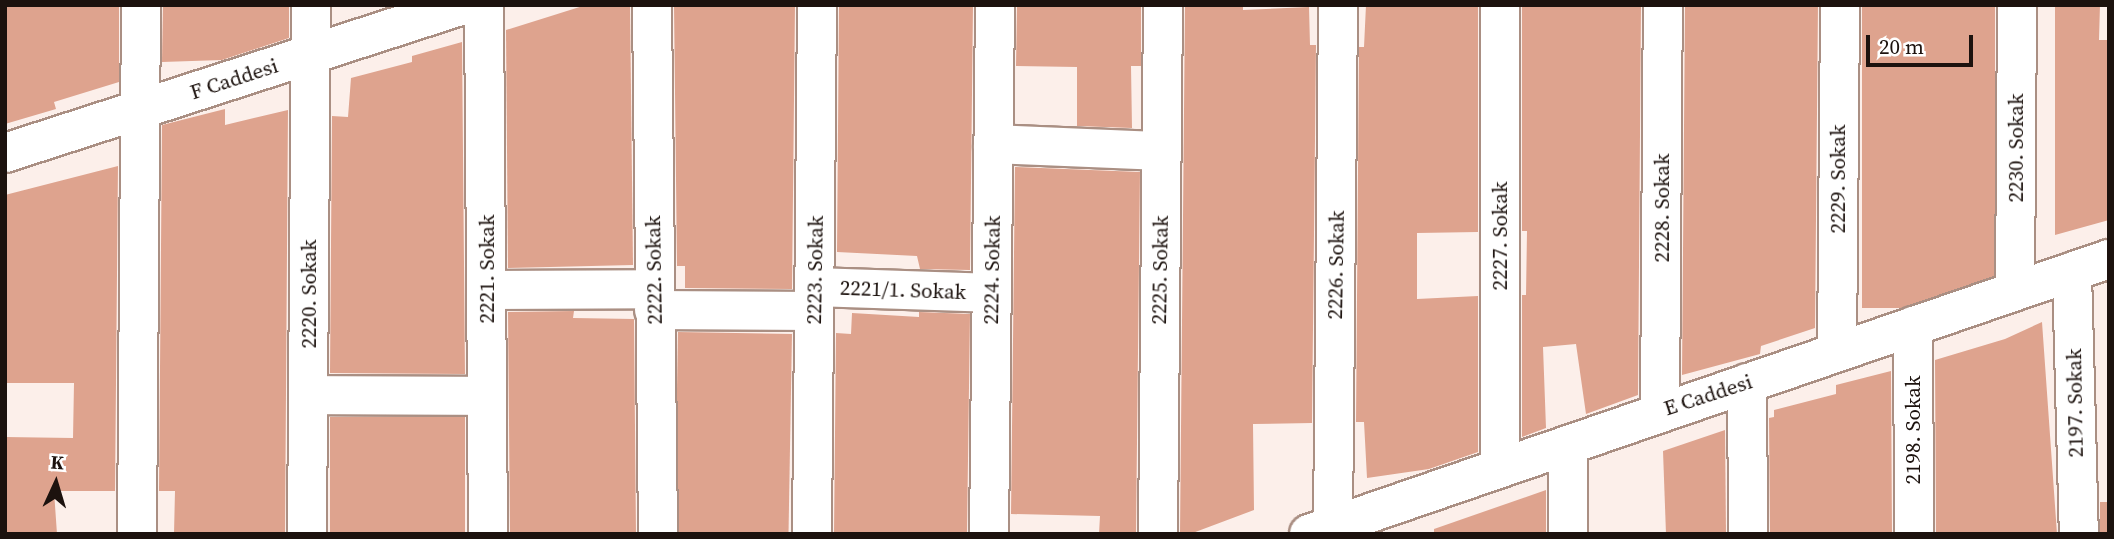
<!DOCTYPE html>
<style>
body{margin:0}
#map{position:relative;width:2114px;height:539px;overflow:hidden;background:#fcefea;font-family:"Source Serif 4",serif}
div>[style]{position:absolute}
.building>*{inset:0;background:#dea38e;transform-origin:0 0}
.roads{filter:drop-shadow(2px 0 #aa8f83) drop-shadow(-2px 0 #aa8f83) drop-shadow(0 2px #aa8f83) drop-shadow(0 -2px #aa8f83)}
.minor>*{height:38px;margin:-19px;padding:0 19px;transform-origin:19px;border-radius:19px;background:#fff}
span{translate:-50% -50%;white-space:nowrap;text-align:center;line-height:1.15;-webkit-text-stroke:5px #fff;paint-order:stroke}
.street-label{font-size:21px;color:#1c120e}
.frame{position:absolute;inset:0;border:7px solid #1c120e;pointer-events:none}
.north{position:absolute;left:21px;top:448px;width:70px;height:70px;-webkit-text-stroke:5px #fff;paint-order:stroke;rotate:4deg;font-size:19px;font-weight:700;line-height:28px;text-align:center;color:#1c120e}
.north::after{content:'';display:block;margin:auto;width:24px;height:32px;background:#1c120e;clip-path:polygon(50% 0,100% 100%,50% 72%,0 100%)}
.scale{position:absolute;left:1866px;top:35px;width:107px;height:32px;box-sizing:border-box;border:4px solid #1c120e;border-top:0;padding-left:9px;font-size:21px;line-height:24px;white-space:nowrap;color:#1c120e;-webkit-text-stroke:5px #fff;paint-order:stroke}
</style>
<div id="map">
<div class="building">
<div style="clip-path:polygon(5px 5px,119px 5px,119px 82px,54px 102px,56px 109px,5px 124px)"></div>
<div style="clip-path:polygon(163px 5px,289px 5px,289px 38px,222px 60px,162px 62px)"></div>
<div style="clip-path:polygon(586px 5px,630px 5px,633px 265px,508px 268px,506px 30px)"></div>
<div style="clip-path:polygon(674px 5px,795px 5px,792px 289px,685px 288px,685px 266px,677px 266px)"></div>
<div style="clip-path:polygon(839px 5px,973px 5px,970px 270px,920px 269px,917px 256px,837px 252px)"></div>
<div style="clip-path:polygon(1017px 5px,1141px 5px,1141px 66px,1131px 66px,1132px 128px,1077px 126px,1077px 67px,1016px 66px)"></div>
<div style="clip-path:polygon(1185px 5px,1243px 5px,1243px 10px,1309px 7px,1310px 45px,1316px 45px,1312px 423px,1253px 424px,1254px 510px,1190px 534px,1180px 534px)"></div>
<div style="clip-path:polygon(1366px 5px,1478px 5px,1478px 232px,1417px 233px,1417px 299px,1478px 296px,1478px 452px,1429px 469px,1367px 478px,1364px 422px,1356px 422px,1359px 47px,1364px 47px)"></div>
<div style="clip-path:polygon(1522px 5px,1641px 5px,1638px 395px,1586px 414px,1576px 344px,1543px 347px,1546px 428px,1522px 437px,1522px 295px,1526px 295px,1527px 231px,1522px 231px)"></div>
<div style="clip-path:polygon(1685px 5px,1818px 5px,1815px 328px,1761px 346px,1760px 354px,1682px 375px)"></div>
<div style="left:1862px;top:5px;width:133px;height:303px"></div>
<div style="clip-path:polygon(2055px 5px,2100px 5px,2099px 40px,2109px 40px,2109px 220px,2055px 235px)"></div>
<div style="clip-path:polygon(462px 42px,465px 374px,330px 373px,332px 116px,348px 117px,351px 78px,412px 62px,412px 56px)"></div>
<div style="clip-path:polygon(225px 109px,225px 125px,288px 110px,285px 534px,174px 534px,175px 491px,159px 491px,162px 125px)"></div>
<div style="clip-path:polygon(118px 166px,115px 491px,54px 491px,57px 534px,5px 534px,5px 437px,73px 438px,74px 383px,5px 383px,5px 195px)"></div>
<div style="clip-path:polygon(1015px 167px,1140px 172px,1136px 534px,1099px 534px,1100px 516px,1011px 514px)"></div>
<div style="clip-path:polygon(574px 311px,573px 318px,634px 319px,636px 534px,510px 534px,508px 312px)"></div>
<div style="clip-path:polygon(919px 312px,970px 314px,967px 534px,834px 534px,836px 333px,851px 334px,852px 313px,919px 317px)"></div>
<div style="clip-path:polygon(2042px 322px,2057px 534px,1936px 534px,1935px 360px,2005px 339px)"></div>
<div style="left:678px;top:332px;width:114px;height:202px;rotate:1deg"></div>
<div style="clip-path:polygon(1891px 371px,1892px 534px,1770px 534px,1769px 418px,1774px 417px,1774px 410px,1836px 394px,1836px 385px)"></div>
<div style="left:330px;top:417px;width:135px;height:117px"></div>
<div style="clip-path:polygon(1725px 430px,1726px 534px,1666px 534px,1663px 451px)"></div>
<div style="clip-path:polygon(1546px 490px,1546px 534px,1434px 534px,1434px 529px)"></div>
<div style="left:2109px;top:502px;width:32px;height:9px;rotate:90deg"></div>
</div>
<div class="roads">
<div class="minor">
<div style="left:484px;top:5px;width:529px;rotate:89.57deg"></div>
<div style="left:652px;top:5px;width:529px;rotate:89.35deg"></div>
<div style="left:993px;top:144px;width:169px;rotate:2.4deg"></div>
<div style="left:5px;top:153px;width:481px;rotate:-17.9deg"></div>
<div style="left:2072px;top:272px;width:262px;rotate:88.5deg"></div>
<div style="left:814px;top:287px;width:178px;rotate:1.9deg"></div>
<div style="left:488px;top:290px;width:166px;rotate:-0.3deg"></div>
<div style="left:2015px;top:291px;width:286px;rotate:-89.6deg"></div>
<div style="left:654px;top:310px;width:160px;rotate:0.4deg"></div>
<div style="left:1913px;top:326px;width:208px;rotate:89.7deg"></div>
<div style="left:1837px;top:352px;width:347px;rotate:-89.5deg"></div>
<div style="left:1747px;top:383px;width:151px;rotate:89.6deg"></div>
<div style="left:308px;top:395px;width:179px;rotate:0.3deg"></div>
<div style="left:1660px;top:411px;width:406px;rotate:-89.6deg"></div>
<div style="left:1568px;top:445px;width:89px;rotate:90deg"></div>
<div style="left:1500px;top:467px;width:462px;rotate:-90deg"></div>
<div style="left:1333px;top:525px;width:520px;rotate:-89.45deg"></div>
<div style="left:137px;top:534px;width:529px;rotate:-89.57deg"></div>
<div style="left:307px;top:534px;width:529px;rotate:-89.57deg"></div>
<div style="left:812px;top:534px;width:529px;rotate:-89.46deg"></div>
<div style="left:989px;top:534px;width:529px;rotate:-89.35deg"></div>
<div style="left:1158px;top:534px;width:529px;rotate:-89.46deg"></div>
<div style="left:1309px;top:534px;width:846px;rotate:-18.97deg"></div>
</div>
</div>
<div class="street-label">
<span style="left:234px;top:79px;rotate:-18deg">F Caddesi</span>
<span style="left:2016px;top:148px;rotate:-90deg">2230. Sokak</span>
<span style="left:1838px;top:179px;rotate:-90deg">2229. Sokak</span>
<span style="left:1662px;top:208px;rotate:-90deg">2228. Sokak</span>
<span style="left:1500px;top:236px;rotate:-90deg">2227. Sokak</span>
<span style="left:1336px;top:265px;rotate:-89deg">2226. Sokak</span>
<span style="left:487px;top:269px;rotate:-90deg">2221. Sokak</span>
<span style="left:654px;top:270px;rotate:-91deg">2222. Sokak</span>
<span style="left:815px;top:270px;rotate:-89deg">2223. Sokak</span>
<span style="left:992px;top:270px;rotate:-89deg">2224. Sokak</span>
<span style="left:1160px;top:270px;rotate:-89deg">2225. Sokak</span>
<span style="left:903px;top:290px;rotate:2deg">2221/1. Sokak</span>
<span style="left:309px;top:294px;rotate:-90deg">2220. Sokak</span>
<span style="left:1708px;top:395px;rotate:-18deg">E Caddesi</span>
<span style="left:2075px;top:403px;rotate:-91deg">2197. Sokak</span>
<span style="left:1913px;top:430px;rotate:-90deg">2198. Sokak</span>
</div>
<div class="frame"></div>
<div class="north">K</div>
<div class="scale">20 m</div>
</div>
